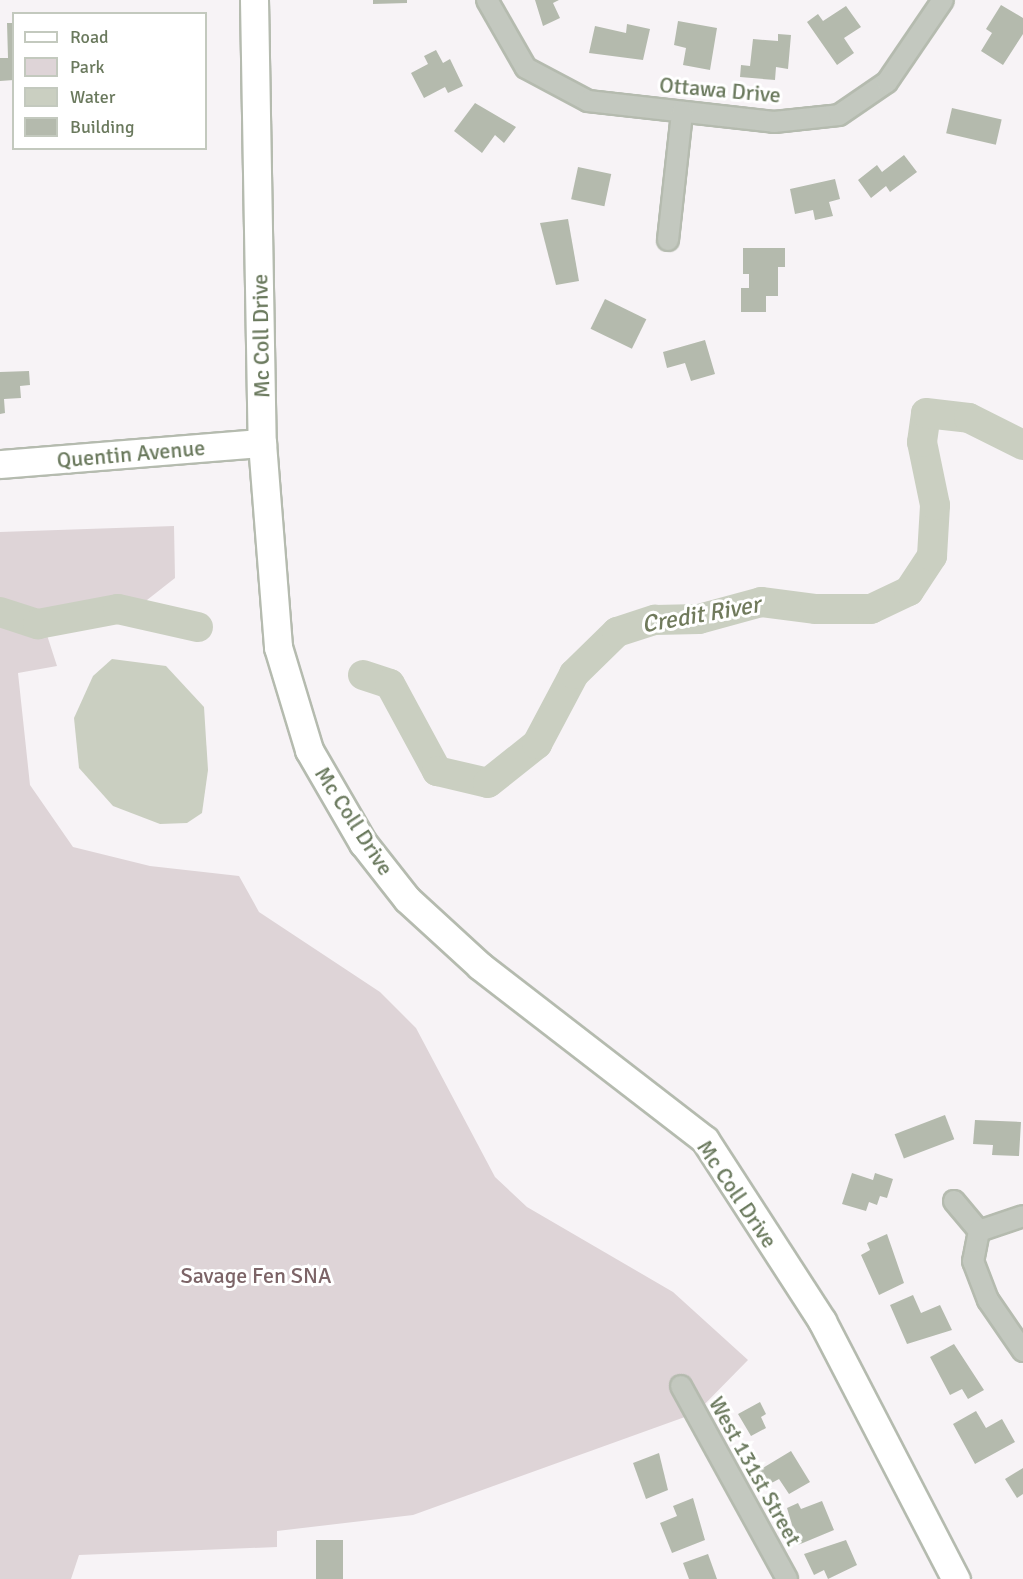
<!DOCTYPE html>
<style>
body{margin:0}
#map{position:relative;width:1023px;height:1579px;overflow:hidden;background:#f7f3f6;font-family:Signika,sans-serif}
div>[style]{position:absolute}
.green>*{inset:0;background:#ded4d7}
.water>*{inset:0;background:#cacfc1}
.river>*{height:30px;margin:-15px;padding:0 15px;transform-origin:15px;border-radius:15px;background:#cacfc1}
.building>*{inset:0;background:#b4baad;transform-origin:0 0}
.roads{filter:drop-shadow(2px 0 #b5bbaf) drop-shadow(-2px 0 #b5bbaf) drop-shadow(0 2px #b5bbaf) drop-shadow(0 -2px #b5bbaf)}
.street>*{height:20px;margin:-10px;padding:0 10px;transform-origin:10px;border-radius:10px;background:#c3c8bf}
.secondary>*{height:27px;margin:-13.5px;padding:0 13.5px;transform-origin:13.5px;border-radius:13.5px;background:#fff}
span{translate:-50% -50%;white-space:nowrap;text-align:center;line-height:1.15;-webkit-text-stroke:6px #fff;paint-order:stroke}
.street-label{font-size:22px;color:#6a795d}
.park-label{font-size:22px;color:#7c6467}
.water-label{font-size:24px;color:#707a5c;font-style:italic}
.legend{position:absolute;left:12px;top:12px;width:195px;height:138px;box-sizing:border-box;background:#fff;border:2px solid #c3c9be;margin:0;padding:8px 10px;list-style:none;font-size:18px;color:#6a795d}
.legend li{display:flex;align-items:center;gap:12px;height:30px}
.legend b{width:30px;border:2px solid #c3c9be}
</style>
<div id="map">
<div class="green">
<div style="clip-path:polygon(174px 526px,175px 578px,119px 622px,95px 609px,46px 632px,57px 666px,18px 673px,30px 785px,73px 847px,150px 866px,239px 876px,259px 912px,380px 992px,416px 1028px,495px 1177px,527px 1207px,673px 1292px,748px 1360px,696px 1413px,413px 1515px,277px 1531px,277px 1547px,79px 1555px,71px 1579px,0 1579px,0 532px)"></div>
</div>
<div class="water">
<div style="clip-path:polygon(112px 659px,166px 666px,204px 707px,208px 770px,202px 813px,187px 823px,160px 824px,113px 806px,79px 768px,74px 718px,93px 676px)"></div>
</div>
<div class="river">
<div style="left:0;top:612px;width:40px;rotate:18deg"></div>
<div style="left:38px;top:624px;width:81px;rotate:-10.6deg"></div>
<div style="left:118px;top:609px;width:82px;rotate:12.7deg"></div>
<div style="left:363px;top:675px;width:28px;rotate:18deg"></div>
<div style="left:390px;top:684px;width:99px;rotate:61.6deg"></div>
<div style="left:437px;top:771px;width:52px;rotate:13.2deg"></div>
<div style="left:488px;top:783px;width:63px;rotate:-38.5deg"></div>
<div style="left:537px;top:744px;width:79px;rotate:-62.1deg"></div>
<div style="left:574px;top:674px;width:60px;rotate:-44.3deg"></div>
<div style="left:617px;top:632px;width:40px;rotate:-18deg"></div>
<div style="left:655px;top:620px;width:44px;rotate:-1.3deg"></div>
<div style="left:699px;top:619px;width:64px;rotate:-15.3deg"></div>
<div style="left:761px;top:602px;width:54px;rotate:7.4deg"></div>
<div style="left:815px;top:609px;width:56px"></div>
<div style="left:871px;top:609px;width:42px;rotate:-25.3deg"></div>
<div style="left:909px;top:591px;width:42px;rotate:-56.7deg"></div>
<div style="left:932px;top:556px;width:51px;rotate:-86.6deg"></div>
<div style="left:935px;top:505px;width:64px;rotate:-101.7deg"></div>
<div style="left:922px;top:442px;width:29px;rotate:-82deg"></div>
<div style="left:926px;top:413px;width:43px;rotate:6.6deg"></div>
<div style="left:969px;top:418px;width:60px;rotate:26.6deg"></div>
</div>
<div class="building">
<div style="clip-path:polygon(373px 0,407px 0,407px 3px,373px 4px)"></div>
<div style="clip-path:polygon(535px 0,559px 0,553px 3px,560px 18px,543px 26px)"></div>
<div style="clip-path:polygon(1001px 5px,1023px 18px,1023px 34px,1003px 65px,981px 51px,992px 33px,986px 29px)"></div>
<div style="clip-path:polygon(846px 6px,861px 27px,844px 38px,854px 53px,837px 65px,807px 22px,818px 14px,823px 21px)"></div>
<div style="clip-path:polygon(678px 21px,717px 28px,710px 70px,683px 65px,686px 48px,674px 45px)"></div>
<div style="clip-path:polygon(7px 23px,14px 23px,14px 80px,0 81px,0 58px,8px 58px)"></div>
<div style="clip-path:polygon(627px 24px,650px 29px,643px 60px,589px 53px,595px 26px,626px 33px)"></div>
<div style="clip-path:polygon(778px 34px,791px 35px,788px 69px,776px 67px,775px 80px,740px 77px,741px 65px,750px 66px,753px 39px,778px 41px)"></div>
<div style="clip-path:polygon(436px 50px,443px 63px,450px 59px,463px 86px,448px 93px,445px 87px,424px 98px,411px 73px,428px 64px,424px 56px)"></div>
<div style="clip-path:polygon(475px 103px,516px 127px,504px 143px,495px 135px,482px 153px,454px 131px)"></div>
<div style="left:952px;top:108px;width:51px;height:26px;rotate:13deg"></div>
<div style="clip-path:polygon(904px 155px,917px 172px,890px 192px,886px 186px,871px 198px,858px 180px,877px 165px,882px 172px)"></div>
<div style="left:578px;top:167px;width:34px;height:33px;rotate:12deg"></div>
<div style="clip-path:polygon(835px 179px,840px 199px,829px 202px,833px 216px,815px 220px,813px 210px,795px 214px,790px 189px)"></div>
<div style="clip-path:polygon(568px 219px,579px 281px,556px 285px,540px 223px)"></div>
<div style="clip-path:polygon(743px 248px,785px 248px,785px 267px,778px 267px,778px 296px,766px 296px,766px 312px,741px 312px,741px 288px,749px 288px,749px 274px,743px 274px)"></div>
<div style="left:605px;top:299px;width:46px;height:33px;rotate:26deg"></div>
<div style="clip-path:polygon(705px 340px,715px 374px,691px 381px,685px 363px,667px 368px,663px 352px)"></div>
<div style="clip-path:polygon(29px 371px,30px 385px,20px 386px,21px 398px,4px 399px,5px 413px,0 414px,0 372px)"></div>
<div style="left:945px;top:1115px;width:26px;height:54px;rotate:69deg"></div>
<div style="clip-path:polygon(975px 1120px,1021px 1122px,1019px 1156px,992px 1155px,993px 1145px,973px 1144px)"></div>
<div style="clip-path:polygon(852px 1173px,873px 1180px,875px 1173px,893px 1179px,887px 1198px,880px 1196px,877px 1205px,869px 1202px,866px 1211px,842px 1204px)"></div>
<div style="clip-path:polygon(887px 1234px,904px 1283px,879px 1295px,861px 1255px,870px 1250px,867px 1243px)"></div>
<div style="clip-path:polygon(913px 1295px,921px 1313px,940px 1305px,952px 1330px,907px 1344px,890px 1305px)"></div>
<div style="clip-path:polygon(954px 1344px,984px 1390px,968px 1399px,962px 1389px,950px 1395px,930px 1357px)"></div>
<div style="clip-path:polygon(760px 1402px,766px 1414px,761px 1417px,766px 1428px,751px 1436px,738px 1414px)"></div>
<div style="clip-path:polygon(976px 1411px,986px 1428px,1002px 1419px,1015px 1442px,975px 1464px,953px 1424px)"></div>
<div style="clip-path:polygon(791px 1451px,810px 1482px,789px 1494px,779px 1479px,766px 1486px,758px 1471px)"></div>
<div style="clip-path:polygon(659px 1453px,668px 1490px,646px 1499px,633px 1463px)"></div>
<div style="clip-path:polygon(1023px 1468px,1023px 1494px,1017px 1498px,1005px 1479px)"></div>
<div style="clip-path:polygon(693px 1498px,705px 1540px,672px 1553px,660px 1523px,677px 1516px,673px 1506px)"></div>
<div style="clip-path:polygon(822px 1501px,834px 1530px,798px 1545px,787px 1508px,798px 1503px,801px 1509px)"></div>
<div style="left:316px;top:1540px;width:27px;height:39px"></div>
<div style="clip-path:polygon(846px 1540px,857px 1565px,828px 1579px,824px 1570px,814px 1575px,804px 1554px)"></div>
<div style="clip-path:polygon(708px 1554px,717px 1579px,689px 1579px,683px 1563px)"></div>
</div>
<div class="roads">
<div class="street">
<div style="left:487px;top:0;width:78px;rotate:60.2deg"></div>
<div style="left:526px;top:68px;width:70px;rotate:28deg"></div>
<div style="left:588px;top:101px;width:187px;rotate:6.4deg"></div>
<div style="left:774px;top:122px;width:65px;rotate:-6.1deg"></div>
<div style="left:839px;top:115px;width:58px;rotate:-34.5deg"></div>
<div style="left:887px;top:82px;width:99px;rotate:-55.7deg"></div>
<div style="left:668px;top:240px;width:128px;rotate:-83.7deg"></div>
<div style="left:954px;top:1201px;width:39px;rotate:50deg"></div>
<div style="left:979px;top:1231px;width:31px;rotate:101deg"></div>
<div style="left:973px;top:1261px;width:42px;rotate:69deg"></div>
<div style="left:988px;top:1300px;width:62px;rotate:55.5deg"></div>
<div style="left:979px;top:1231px;width:46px;rotate:-18.8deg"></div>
<div style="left:681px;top:1386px;width:220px;rotate:61.2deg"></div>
</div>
<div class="secondary">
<div style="left:254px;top:0;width:443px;rotate:89deg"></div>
<div style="left:262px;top:443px;width:205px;rotate:85.5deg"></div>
<div style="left:278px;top:647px;width:108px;rotate:73.2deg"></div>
<div style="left:309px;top:750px;width:108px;rotate:59.9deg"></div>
<div style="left:363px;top:843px;width:71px;rotate:51.8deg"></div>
<div style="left:407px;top:899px;width:99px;rotate:42.5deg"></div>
<div style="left:480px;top:966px;width:284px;rotate:37.7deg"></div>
<div style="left:705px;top:1140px;width:216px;rotate:57.1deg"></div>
<div style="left:822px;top:1321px;width:291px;rotate:62.6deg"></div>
<div style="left:0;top:464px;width:263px;rotate:-4.6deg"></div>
</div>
</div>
<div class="street-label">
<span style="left:720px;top:90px;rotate:5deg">Ottawa Drive</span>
<span style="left:261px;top:336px;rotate:-91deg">Mc Coll Drive</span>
<span style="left:131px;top:454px;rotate:-5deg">Quentin Avenue</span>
<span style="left:354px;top:821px;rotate:57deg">Mc Coll Drive</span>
<span style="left:737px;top:1194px;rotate:56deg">Mc Coll Drive</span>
<span style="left:755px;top:1471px;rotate:61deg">West 131st Street</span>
</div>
<div class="park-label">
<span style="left:256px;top:1276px">Savage Fen SNA</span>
</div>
<div class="water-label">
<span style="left:701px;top:615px;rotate:-10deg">Credit River</span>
</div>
<ul class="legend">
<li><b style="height:8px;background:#fff"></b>Road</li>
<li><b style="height:16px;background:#ded4d7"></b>Park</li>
<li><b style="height:16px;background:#cacfc1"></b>Water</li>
<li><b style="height:16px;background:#b4baad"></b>Building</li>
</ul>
</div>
